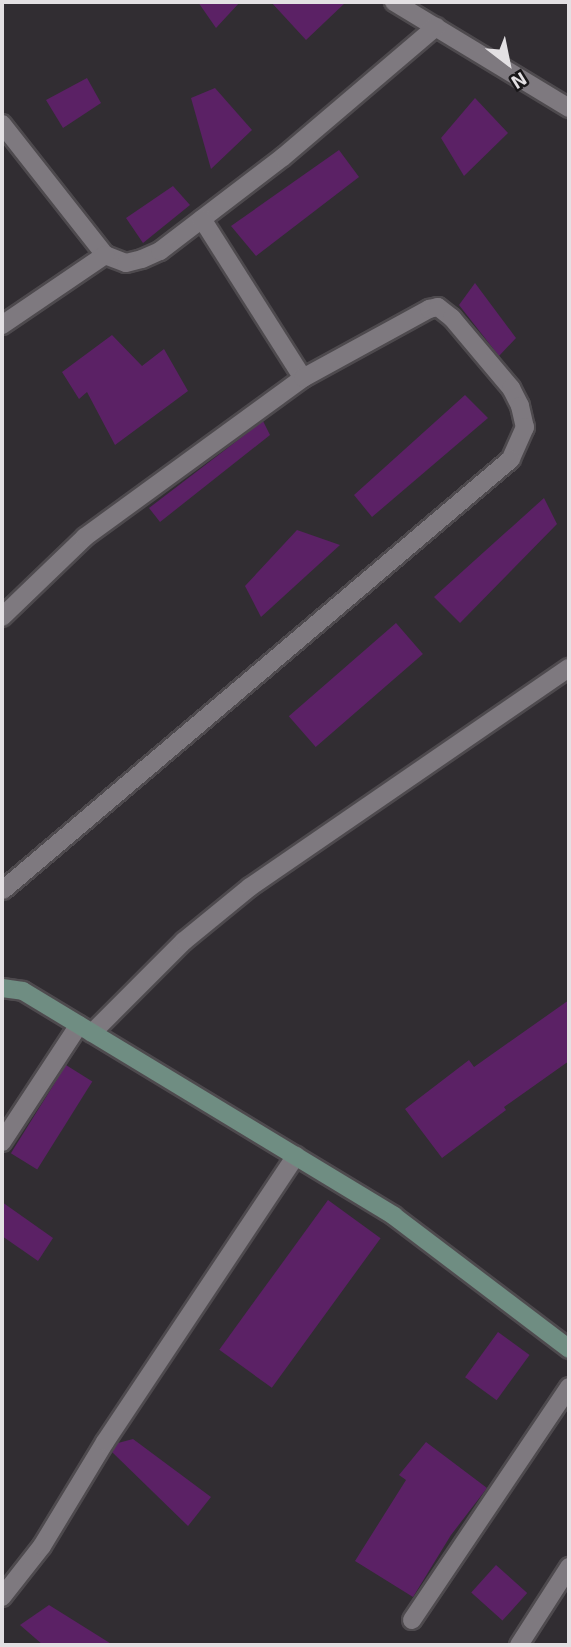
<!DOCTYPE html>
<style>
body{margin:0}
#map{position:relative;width:571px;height:1647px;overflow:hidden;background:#312d32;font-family:"Exo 2",sans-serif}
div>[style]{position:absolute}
.building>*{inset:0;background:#5b2165;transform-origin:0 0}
.roads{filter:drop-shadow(2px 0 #4e4a4e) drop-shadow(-2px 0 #4e4a4e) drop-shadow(0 2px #4e4a4e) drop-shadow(0 -2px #4e4a4e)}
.street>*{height:18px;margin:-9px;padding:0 9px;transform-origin:9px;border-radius:9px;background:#7e797f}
.secondary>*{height:18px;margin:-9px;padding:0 9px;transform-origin:9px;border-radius:9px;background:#6f8d82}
span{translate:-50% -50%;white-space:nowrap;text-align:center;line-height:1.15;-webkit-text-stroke:5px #181618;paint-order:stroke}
.frame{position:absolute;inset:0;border:4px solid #e3e0e3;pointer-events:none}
.north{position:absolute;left:473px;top:28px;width:70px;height:70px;-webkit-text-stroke:5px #181618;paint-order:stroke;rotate:148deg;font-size:19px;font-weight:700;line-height:28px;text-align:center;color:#e3e0e3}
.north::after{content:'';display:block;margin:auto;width:24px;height:32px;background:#e3e0e3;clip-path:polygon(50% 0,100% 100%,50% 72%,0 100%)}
</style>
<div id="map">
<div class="building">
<div style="clip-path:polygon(198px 2px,240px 2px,216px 28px)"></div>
<div style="clip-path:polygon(271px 2px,346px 2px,306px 40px)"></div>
<div style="clip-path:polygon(87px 78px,101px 103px,63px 128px,46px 100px)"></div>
<div style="clip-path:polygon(215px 88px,252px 130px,211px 169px,191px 98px)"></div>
<div style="clip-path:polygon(475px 98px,508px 133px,464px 176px,441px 138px)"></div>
<div style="clip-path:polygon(339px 150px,359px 177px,256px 256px,231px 226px)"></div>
<div style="clip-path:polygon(173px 186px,190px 205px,143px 243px,126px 218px)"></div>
<div style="clip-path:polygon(475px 283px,516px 338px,499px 356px,459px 305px)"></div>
<div style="clip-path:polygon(112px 335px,142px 366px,164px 349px,188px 391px,115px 445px,87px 392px,79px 399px,62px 372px)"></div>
<div style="clip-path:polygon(465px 395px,488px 418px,372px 517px,354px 495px)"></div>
<div style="clip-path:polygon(263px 421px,270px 435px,160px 522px,149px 508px)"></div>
<div style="clip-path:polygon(544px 498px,557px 524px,460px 623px,434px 597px)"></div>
<div style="clip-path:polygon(297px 530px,340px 545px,261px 617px,245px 586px)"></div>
<div style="left:396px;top:623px;width:41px;height:142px;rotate:49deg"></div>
<div style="clip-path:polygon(569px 1000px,569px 1061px,504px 1107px,506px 1110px,442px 1158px,405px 1109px,469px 1060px,474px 1067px)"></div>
<div style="left:66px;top:1065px;width:31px;height:104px;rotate:32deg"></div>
<div style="left:328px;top:1200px;width:65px;height:185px;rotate:36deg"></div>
<div style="clip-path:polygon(2px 1202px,53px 1238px,38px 1261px,2px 1236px)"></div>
<div style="left:498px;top:1332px;width:39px;height:56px;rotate:36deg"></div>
<div style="clip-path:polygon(133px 1439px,211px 1497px,188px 1526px,112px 1452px,118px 1443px)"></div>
<div style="clip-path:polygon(426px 1442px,487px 1488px,451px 1535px,413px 1597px,355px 1561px,406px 1480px,399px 1475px)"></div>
<div style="left:496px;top:1565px;width:42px;height:37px;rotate:42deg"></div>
<div style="clip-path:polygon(49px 1605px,113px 1645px,43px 1645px,20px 1625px)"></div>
</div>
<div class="roads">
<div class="street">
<div style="left:394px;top:2px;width:205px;rotate:31.2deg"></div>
<div style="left:2px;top:124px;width:167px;rotate:51.8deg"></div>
<div style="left:105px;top:255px;width:22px;rotate:21deg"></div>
<div style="left:126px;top:263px;width:16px;rotate:-14deg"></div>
<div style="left:142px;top:259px;width:20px;rotate:-24deg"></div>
<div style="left:160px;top:251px;width:155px;rotate:-37.4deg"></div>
<div style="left:283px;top:157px;width:201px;rotate:-40.4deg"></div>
<div style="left:202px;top:219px;width:188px;rotate:57.6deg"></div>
<div style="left:2px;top:325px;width:125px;rotate:-34.2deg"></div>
<div style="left:2px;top:617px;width:115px;rotate:-43.9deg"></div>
<div style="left:85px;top:537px;width:270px;rotate:-36.1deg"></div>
<div style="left:303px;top:378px;width:144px;rotate:-28.7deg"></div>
<div style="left:429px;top:309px;width:9px;rotate:-13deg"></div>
<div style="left:438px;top:307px;width:18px;rotate:38deg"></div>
<div style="left:452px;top:318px;width:92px;rotate:49.9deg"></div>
<div style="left:511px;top:388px;width:20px;rotate:63deg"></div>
<div style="left:520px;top:406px;width:22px;rotate:77deg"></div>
<div style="left:525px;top:427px;width:35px;rotate:114deg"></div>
<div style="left:511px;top:459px;width:666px;rotate:139.69deg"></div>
<div style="left:92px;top:1033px;width:130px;rotate:-45deg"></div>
<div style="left:184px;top:941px;width:85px;rotate:-39.3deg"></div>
<div style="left:250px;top:887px;width:387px;rotate:-34.5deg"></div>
<div style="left:2px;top:1142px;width:140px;rotate:-56.7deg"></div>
<div style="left:2px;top:1597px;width:65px;rotate:-51.9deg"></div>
<div style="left:42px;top:1546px;width:122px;rotate:-58.8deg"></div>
<div style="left:105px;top:1442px;width:344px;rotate:-56.3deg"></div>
<div style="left:412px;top:1620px;width:281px;rotate:-56deg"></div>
<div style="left:519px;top:1645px;width:93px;rotate:-57.3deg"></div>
</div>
<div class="secondary">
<div style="left:2px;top:988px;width:21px;rotate:8deg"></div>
<div style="left:23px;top:991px;width:434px;rotate:31.2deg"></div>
<div style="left:394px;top:1216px;width:220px;rotate:37.2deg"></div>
</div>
</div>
<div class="frame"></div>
<div class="north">N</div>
</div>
